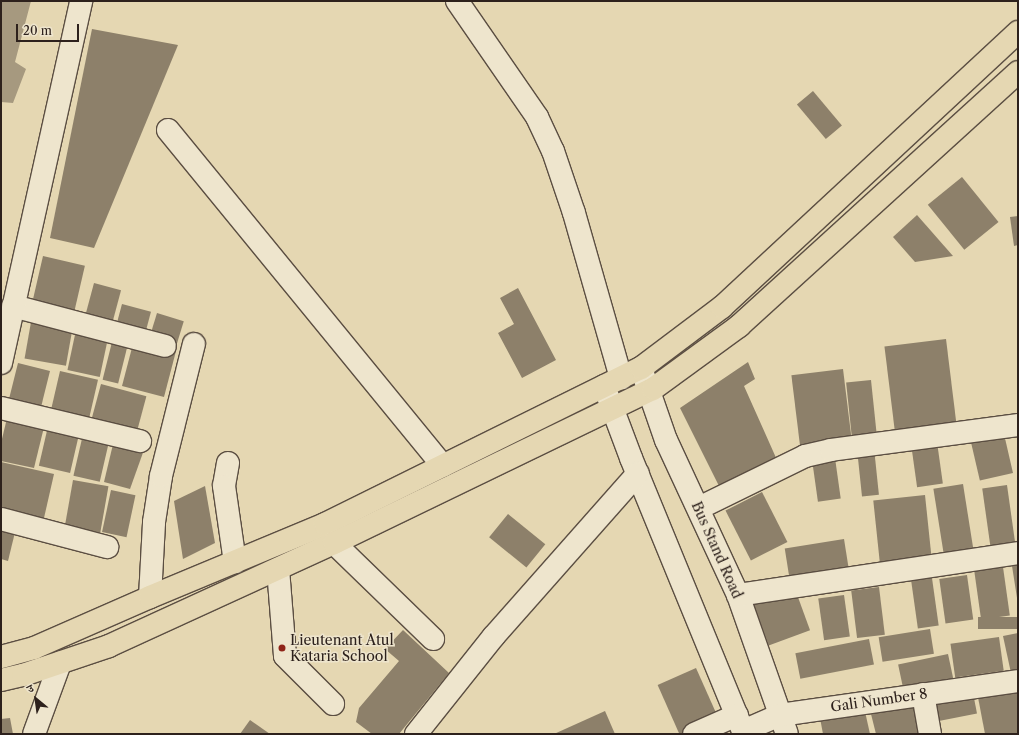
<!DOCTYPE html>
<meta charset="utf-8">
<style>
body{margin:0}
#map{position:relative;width:1019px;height:735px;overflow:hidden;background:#e5d7b2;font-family:"Libre Caslon Text","Noto Serif Devanagari",serif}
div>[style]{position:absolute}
.water>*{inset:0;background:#a6997f}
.building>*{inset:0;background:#8d806a;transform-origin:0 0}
.roads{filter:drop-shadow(1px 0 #5b4e42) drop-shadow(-1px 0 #5b4e42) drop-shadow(0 1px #5b4e42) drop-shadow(0 -1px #5b4e42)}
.minor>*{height:22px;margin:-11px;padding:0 11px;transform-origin:11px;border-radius:11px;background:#eee5cd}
.major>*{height:22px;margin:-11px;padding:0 11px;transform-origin:11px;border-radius:11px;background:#e5d7b2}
.dots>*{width:11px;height:11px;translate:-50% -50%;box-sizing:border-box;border:2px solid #eee5cd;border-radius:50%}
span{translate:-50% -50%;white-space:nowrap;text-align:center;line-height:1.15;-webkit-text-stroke:3px #eee5cd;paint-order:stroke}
.street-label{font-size:14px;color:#2d211c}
.poi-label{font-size:14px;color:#2d211c}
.left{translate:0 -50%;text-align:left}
.frame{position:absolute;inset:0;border:2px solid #2d211c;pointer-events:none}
.north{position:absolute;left:16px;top:679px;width:40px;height:40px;-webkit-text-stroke:3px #eee5cd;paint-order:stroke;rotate:331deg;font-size:11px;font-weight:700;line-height:16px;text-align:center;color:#2d211c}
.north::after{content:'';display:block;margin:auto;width:14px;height:18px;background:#2d211c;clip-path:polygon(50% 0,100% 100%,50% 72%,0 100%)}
.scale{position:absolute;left:16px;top:24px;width:63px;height:18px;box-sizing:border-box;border:2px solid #2d211c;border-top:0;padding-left:5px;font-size:12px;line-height:14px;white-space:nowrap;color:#2d211c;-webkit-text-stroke:3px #eee5cd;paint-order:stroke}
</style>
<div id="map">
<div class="water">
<div style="clip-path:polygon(1px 1px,31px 1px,15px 62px,26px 69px,13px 103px,1px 102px)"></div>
</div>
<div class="building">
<div style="clip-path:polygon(92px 29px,178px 45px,94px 248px,50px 238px)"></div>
<div style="left:813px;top:91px;width:45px;height:21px;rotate:50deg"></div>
<div style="left:962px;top:177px;width:58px;height:44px;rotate:51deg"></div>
<div style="clip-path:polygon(917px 215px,953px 256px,915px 262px,893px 237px)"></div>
<div style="clip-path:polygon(1018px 216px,1018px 245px,1014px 246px,1010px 217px)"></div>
<div style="left:43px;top:256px;width:43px;height:56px;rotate:13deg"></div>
<div style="left:94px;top:283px;width:28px;height:39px;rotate:15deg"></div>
<div style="clip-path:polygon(518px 288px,556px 360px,522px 378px,498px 333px,514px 324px,500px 298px)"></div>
<div style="left:122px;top:304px;width:30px;height:25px;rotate:15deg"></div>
<div style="left:157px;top:313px;width:28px;height:23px;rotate:17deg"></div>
<div style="left:31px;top:322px;width:42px;height:37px;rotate:10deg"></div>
<div style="left:76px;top:330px;width:33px;height:41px;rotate:12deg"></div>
<div style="left:113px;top:338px;width:16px;height:43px;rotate:14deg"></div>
<div style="left:946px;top:339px;width:88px;height:62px;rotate:83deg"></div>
<div style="clip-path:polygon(134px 340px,165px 346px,176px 351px,164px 397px,122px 386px)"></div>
<div style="clip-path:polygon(748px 362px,755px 379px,744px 386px,777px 460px,723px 494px,680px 408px)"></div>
<div style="left:18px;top:363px;width:33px;height:42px;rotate:14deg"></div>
<div style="left:843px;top:369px;width:71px;height:52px;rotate:83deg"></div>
<div style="left:60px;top:371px;width:39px;height:41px;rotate:13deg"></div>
<div style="left:871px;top:380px;width:55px;height:25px;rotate:84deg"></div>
<div style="left:101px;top:384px;width:47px;height:42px;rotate:15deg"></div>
<div style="clip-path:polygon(8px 414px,45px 423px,34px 468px,1px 461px,1px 443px)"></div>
<div style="left:49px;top:422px;width:32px;height:45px;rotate:13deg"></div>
<div style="left:84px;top:430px;width:27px;height:47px;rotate:13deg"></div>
<div style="left:1004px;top:434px;width:40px;height:34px;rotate:77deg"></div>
<div style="clip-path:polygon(114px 440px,145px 447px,130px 489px,104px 482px)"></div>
<div style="left:937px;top:442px;width:42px;height:26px;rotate:82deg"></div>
<div style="left:874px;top:448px;width:47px;height:17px;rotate:84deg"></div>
<div style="left:835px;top:458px;width:41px;height:23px;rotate:82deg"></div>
<div style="clip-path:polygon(1px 462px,54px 474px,44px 518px,1px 508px)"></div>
<div style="left:73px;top:480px;width:36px;height:47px;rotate:10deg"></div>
<div style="left:963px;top:484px;width:73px;height:30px;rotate:81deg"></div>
<div style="left:1007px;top:485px;width:65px;height:25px;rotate:82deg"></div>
<div style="clip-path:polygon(205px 486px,215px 543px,183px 559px,174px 501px)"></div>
<div style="left:111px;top:490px;width:25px;height:43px;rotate:12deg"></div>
<div style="left:762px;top:492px;width:56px;height:41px;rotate:63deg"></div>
<div style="left:925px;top:495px;width:68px;height:52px;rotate:84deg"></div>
<div style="left:508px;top:514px;width:48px;height:30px;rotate:39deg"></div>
<div style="clip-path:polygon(1px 520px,17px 524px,8px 561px,1px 559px)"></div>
<div style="left:844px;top:539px;width:32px;height:60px;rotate:81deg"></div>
<div style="clip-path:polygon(1018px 565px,1018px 598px,1017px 598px,1012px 566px)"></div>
<div style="left:1003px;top:567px;width:49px;height:29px;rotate:82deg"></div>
<div style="left:967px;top:575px;width:45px;height:28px;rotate:82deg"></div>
<div style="left:932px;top:578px;width:48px;height:21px;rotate:82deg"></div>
<div style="left:879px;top:587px;width:48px;height:28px;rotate:83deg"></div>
<div style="left:795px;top:589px;width:44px;height:44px;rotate:70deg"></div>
<div style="left:844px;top:595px;width:42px;height:26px;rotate:82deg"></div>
<div style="left:1018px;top:617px;width:12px;height:40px;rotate:90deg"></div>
<div style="left:930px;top:629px;width:25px;height:52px;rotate:81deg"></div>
<div style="clip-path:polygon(403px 630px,449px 673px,399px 734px,372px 734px,356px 722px,359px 708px,399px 661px,385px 649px)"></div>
<div style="clip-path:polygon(1018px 633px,1018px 671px,1011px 673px,1003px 636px)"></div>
<div style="left:999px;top:637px;width:34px;height:49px;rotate:82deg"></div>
<div style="left:869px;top:639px;width:26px;height:75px;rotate:79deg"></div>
<div style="left:948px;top:654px;width:30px;height:51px;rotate:78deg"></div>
<div style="left:696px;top:668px;width:54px;height:42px;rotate:66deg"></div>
<div style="clip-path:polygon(1018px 685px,1018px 733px,985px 734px,977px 692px)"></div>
<div style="left:973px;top:693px;width:21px;height:44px;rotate:79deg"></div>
<div style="clip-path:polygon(915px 702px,923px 734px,876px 734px,871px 714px)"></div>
<div style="clip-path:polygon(864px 707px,870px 734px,823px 734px,820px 718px)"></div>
<div style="clip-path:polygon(605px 711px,615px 734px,554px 734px)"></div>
<div style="clip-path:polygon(10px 718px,13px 734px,1px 734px,1px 719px)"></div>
<div style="clip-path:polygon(250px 720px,270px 734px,240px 734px)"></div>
</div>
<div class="roads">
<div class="minor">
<div style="left:457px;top:1px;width:141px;rotate:55.4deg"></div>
<div style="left:537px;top:117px;width:38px;rotate:65deg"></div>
<div style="left:553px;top:151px;width:65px;rotate:71.3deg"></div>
<div style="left:574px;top:213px;width:172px;rotate:74.1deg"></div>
<div style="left:168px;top:130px;width:434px;rotate:50.7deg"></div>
<div style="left:13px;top:306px;width:157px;rotate:14.7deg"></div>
<div style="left:1px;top:363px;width:371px;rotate:-77.5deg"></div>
<div style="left:641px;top:368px;width:76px;rotate:70.9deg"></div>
<div style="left:666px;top:440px;width:171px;rotate:65.1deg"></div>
<div style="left:738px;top:595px;width:147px;rotate:70.6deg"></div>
<div style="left:604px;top:386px;width:77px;rotate:69.4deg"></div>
<div style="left:631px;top:458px;width:298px;rotate:67.7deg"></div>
<div style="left:1px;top:408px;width:143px;rotate:13.4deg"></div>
<div style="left:228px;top:463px;width:23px;rotate:100deg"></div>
<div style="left:224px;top:486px;width:77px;rotate:81.8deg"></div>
<div style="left:699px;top:508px;width:118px;rotate:-26.1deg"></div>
<div style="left:805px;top:456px;width:27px;rotate:-13deg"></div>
<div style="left:831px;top:450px;width:189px;rotate:-7.6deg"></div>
<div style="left:1px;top:519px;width:110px;rotate:14.8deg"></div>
<div style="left:334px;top:543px;width:138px;rotate:44.1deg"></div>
<div style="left:278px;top:569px;width:87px;rotate:85.4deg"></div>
<div style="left:285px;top:656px;width:68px;rotate:45deg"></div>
<div style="left:738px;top:595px;width:283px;rotate:-8.5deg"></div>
<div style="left:150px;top:597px;width:75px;rotate:-86.9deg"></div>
<div style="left:154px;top:522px;width:47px;rotate:-81.3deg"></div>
<div style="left:161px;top:476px;width:136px;rotate:-76deg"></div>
<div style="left:923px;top:694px;width:41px;rotate:80.1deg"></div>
<div style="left:743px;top:731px;width:40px;rotate:-23.4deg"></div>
<div style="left:780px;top:715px;width:240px;rotate:-8.1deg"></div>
<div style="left:34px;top:734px;width:76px;rotate:-69.9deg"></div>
<div style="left:416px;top:734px;width:125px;rotate:-51.5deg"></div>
<div style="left:494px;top:636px;width:217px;rotate:-48.5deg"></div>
<div style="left:694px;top:734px;width:47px;rotate:-23.8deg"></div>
</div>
<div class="major">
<div style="left:1px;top:657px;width:34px;rotate:-15deg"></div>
<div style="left:34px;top:648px;width:127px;rotate:-23.7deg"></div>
<div style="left:150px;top:597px;width:190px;rotate:-22.6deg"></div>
<div style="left:325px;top:524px;width:352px;rotate:-26.3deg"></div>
<div style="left:641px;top:368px;width:101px;rotate:-37deg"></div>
<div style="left:722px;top:307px;width:404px;rotate:-42.9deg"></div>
<div style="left:1px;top:680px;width:23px;rotate:-13deg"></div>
<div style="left:23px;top:675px;width:91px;rotate:-18.6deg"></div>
<div style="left:109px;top:646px;width:247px;rotate:-24.6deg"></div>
<div style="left:334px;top:543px;width:354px;rotate:-25.8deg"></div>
<div style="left:653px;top:389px;width:107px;rotate:-36.2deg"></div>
<div style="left:739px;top:326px;width:377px;rotate:-42.3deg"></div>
</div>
</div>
<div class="dots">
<div style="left:282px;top:648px;background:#8f2418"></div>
</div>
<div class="street-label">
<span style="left:717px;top:550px;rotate:66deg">Bus Stand Road</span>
<span style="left:879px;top:700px;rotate:-8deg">Gali Number 8</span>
</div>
<div class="poi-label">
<span class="left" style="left:290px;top:648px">Lieutenant Atul<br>Kataria School</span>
</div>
<div class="frame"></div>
<div class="north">उ</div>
<div class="scale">20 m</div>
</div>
